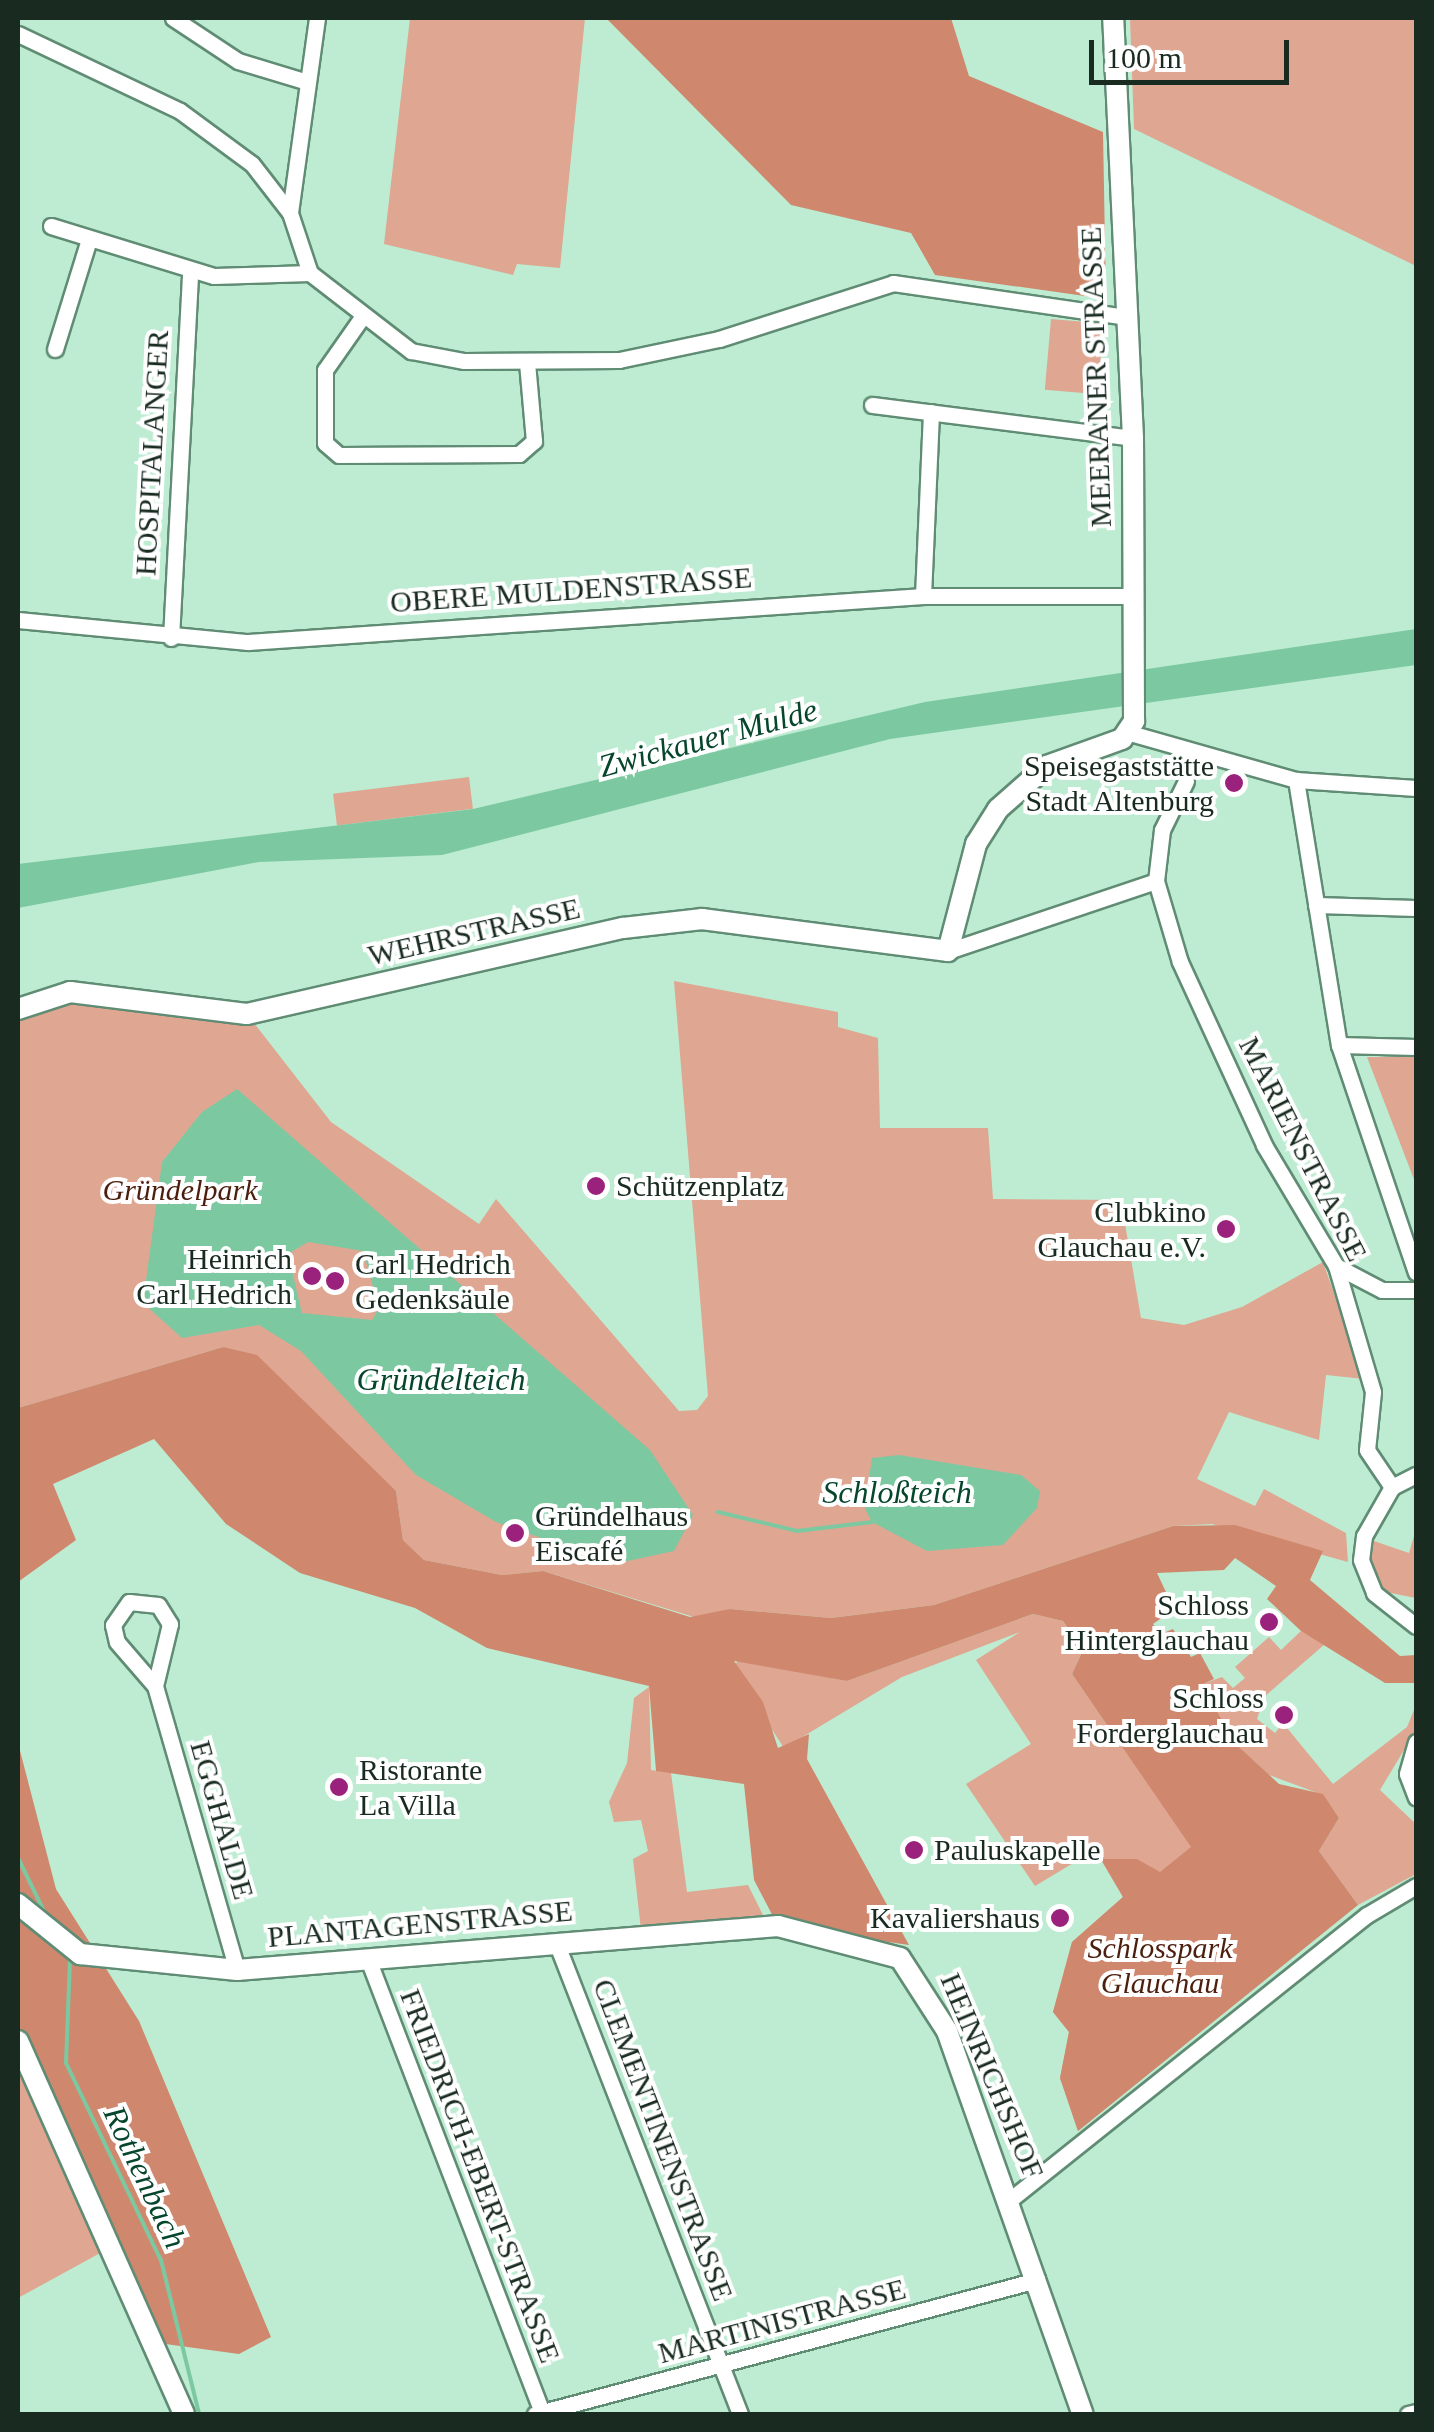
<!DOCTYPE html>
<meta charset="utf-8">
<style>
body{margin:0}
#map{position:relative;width:1434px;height:2432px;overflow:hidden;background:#bdecd2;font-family:"Times New Roman",serif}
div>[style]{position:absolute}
.green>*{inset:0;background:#dfa691;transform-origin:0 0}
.forest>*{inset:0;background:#cf886e}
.water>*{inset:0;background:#7cc9a1}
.stream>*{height:4px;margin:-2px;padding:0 2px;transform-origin:2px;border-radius:2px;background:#7cc9a1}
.roads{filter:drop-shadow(2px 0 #608c74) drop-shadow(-2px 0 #608c74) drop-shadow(0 2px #608c74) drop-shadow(0 -2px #608c74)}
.minor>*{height:15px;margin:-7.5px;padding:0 7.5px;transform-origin:7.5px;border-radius:7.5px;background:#fff}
.tertiary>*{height:20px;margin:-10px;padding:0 10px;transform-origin:10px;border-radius:10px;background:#fff}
.dots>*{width:28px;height:28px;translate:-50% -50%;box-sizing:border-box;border:5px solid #fff;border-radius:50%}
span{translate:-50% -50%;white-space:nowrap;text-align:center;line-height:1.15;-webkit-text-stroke:8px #fff;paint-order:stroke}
.street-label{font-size:30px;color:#192b21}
.poi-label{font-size:30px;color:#192b21}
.right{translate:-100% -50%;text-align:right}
.left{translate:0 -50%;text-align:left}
.park-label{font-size:30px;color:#4c1e0d;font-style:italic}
.water-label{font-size:32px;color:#06462d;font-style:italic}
.frame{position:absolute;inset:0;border:20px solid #192b21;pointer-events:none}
.scale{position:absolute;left:1089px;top:40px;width:200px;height:45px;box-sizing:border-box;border:5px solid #192b21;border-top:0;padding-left:12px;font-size:30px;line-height:35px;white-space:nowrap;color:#192b21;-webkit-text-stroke:8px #fff;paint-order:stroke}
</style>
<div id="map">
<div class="green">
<div style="clip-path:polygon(410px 18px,585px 18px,560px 268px,517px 264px,513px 275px,384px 244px)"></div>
<div style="clip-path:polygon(1130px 18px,1416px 18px,1416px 266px,1134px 129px)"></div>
<div style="left:1051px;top:319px;width:53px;height:71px;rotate:5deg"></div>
<div style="left:469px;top:777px;width:32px;height:137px;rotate:83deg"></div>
<div style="clip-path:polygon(674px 981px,838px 1012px,838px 1027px,878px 1038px,880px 1128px,988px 1128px,993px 1199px,1121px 1200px,1141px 1318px,1184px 1325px,1242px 1307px,1323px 1262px,1364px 1379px,1326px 1375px,1319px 1440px,1229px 1412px,1197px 1479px,1255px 1506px,1264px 1489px,1346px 1533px,1348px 1562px,1212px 1524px,1173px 1526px,934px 1605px,831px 1618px,730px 1609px,704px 1620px,543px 1571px,502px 1575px,424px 1560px,403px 1540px,396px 1491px,223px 1347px,18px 1408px,18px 1009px,37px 999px,247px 1014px,331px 1122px,479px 1224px,496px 1199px,679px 1411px,697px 1410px,708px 1396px)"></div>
<div style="clip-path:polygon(1367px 1057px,1416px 1057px,1416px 1223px,1415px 1182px)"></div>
<div style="clip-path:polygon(1416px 1529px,1416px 1598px,1375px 1590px,1368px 1539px,1409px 1553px)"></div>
<div style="clip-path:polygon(1033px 1614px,1063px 1621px,1083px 1650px,1072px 1674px,1276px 1969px,1078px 2131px,1060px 2078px,1069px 2032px,1053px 2012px,1072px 1942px,1123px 1897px,1095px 1850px,1035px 1886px,966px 1784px,1031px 1744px,976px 1660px,1020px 1632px,902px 1677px,784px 1748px,732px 1668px,739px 1660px,847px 1681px)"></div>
<div style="clip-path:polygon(1301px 1631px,1325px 1644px,1264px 1697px,1257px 1719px,1275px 1733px,1283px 1723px,1333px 1784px,1407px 1727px,1416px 1705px,1416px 1730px,1380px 1790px,1416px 1824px,1416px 1874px,1358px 1905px,1319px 1851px,1339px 1818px,1323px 1795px,1269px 1775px,1237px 1745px,1200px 1685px,1222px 1677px,1233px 1688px,1245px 1678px,1235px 1667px,1269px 1637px,1281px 1650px)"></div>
<div style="clip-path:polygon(649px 1687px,651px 1770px,671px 1773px,687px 1892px,748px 1885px,769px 1927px,641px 1930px,633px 1859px,648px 1851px,641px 1820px,614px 1822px,609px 1802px,627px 1763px,634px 1698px)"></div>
<div style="clip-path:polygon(18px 2041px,113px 2246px,18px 2298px)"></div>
</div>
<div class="forest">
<div style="clip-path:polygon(606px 18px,951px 18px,969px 76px,1103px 132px,1106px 299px,935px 275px,911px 233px,791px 205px)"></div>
<div style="clip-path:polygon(223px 1347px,257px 1355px,396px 1491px,403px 1540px,424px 1560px,502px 1575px,543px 1571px,690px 1617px,730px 1609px,831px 1618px,934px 1605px,1173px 1526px,1235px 1525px,1323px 1551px,1310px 1580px,1400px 1656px,1416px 1655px,1416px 1683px,1385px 1683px,1301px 1631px,1267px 1599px,1276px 1586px,1235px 1558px,1224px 1570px,1157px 1573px,1174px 1609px,1153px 1624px,1161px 1634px,1173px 1629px,1191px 1657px,1200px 1653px,1214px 1679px,1201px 1685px,1237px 1745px,1279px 1784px,1323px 1794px,1339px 1818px,1319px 1851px,1358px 1905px,1078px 2131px,1060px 2078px,1069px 2032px,1053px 2012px,1072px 1942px,1123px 1897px,1101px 1859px,1137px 1859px,1160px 1872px,1191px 1847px,1072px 1674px,1083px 1650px,1063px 1621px,1033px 1614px,847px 1681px,734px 1661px,763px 1702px,778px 1748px,809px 1734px,807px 1759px,909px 1945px,778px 1926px,754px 1880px,744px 1784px,656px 1771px,649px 1686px,487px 1648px,415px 1608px,300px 1573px,226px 1524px,154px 1439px,53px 1484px,76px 1540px,18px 1582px,18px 1408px)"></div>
<div style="clip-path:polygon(18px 1743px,56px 1889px,139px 2021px,271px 2337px,239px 2354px,158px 2343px,18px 2041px)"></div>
</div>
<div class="water">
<div style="clip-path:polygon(1416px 629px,1416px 665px,890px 739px,442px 855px,259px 862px,18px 908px,18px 864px,473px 809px,925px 702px)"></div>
<div style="clip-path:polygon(evenodd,237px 1089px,650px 1450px,693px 1515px,674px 1551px,614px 1564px,496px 1522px,416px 1475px,301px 1351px,259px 1325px,182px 1338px,143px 1303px,162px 1162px,202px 1112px,237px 1089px,308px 1242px,363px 1251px,379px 1308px,372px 1320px,302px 1313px,288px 1254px,308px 1242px)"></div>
<div style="clip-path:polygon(899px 1455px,1021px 1475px,1040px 1491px,1037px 1508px,1003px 1545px,927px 1551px,872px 1522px,865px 1509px,872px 1458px)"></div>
</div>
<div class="stream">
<div style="left:718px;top:1512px;width:81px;rotate:13.5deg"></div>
<div style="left:797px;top:1531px;width:76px;rotate:-6.8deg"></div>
<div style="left:18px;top:1858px;width:61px;rotate:63.9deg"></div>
<div style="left:70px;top:1959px;width:104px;rotate:92.2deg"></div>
<div style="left:66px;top:2063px;width:219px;rotate:64.3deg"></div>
<div style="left:161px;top:2260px;width:159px;rotate:76.1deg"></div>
</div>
<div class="roads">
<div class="minor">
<div style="left:173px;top:18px;width:78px;rotate:33.5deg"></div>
<div style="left:238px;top:61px;width:72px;rotate:16.9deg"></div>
<div style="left:317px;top:18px;width:197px;rotate:97.9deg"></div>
<div style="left:290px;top:213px;width:63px;rotate:71.6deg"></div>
<div style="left:310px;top:273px;width:128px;rotate:37.7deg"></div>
<div style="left:411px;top:351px;width:54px;rotate:10.7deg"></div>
<div style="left:464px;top:361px;width:155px;rotate:-0.4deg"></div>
<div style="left:619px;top:360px;width:102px;rotate:-11.9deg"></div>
<div style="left:719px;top:339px;width:183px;rotate:-17.8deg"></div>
<div style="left:893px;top:283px;width:235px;rotate:8.3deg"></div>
<div style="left:18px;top:34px;width:179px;rotate:25.4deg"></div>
<div style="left:180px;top:111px;width:89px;rotate:36.4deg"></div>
<div style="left:252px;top:164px;width:62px;rotate:52.2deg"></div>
<div style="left:51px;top:226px;width:170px;rotate:17.1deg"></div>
<div style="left:214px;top:276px;width:96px;rotate:-1.8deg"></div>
<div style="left:360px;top:320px;width:61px;rotate:125deg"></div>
<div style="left:325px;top:370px;width:73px;rotate:90deg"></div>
<div style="left:325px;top:443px;width:18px;rotate:41deg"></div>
<div style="left:339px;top:455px;width:180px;rotate:-0.3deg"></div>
<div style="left:519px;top:454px;width:20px;rotate:-41deg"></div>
<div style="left:534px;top:441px;width:78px;rotate:-95.1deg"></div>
<div style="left:55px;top:349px;width:115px;rotate:-72.8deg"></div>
<div style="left:872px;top:405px;width:263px;rotate:7.2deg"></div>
<div style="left:923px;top:596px;width:184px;rotate:-87.5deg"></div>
<div style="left:18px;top:620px;width:231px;rotate:5.5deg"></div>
<div style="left:248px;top:642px;width:677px;rotate:-3.9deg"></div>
<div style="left:923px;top:596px;width:207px"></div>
<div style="left:171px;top:638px;width:367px;rotate:-87deg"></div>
<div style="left:1130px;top:733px;width:173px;rotate:15.8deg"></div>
<div style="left:1296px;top:780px;width:120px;rotate:3.8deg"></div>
<div style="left:1296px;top:780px;width:268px;rotate:80.8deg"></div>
<div style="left:1339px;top:1045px;width:240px;rotate:71.3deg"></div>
<div style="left:1186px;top:781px;width:55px;rotate:116.1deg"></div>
<div style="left:1162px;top:830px;width:51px;rotate:96.7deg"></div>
<div style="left:1156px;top:881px;width:84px;rotate:73.5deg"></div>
<div style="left:1180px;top:962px;width:201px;rotate:65.3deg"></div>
<div style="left:1264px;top:1145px;width:141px;rotate:59.2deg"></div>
<div style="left:1336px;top:1266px;width:131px;rotate:73.6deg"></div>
<div style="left:1373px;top:1392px;width:58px;rotate:95.9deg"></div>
<div style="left:1367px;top:1450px;width:45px;rotate:56deg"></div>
<div style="left:1316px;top:905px;width:100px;rotate:1.7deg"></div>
<div style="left:948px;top:951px;width:219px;rotate:-18.6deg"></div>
<div style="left:1339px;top:1045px;width:77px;rotate:1.5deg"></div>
<div style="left:1336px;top:1266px;width:52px;rotate:27.6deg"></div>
<div style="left:1382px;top:1290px;width:34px"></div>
<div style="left:1392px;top:1487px;width:56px;rotate:119.7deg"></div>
<div style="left:1364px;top:1536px;width:24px;rotate:97deg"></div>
<div style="left:1361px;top:1560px;width:35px;rotate:68deg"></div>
<div style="left:1374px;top:1593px;width:53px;rotate:38.2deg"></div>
<div style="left:1392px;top:1487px;width:27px;rotate:-27deg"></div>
<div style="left:155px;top:1686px;width:64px;rotate:-76.4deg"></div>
<div style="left:170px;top:1624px;width:22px;rotate:-122deg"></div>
<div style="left:158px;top:1605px;width:29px;rotate:-174deg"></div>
<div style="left:129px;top:1602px;width:28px;rotate:125deg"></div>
<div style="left:113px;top:1625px;width:17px;rotate:77deg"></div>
<div style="left:117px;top:1642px;width:58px;rotate:49.2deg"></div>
<div style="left:155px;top:1686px;width:296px;rotate:73.9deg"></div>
<div style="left:1416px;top:1742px;width:33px;rotate:106deg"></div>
<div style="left:1407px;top:1774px;width:25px;rotate:69deg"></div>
<div style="left:556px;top:1942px;width:507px;rotate:68.7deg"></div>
<div style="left:368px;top:1959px;width:485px;rotate:69deg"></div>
<div style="left:1011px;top:2199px;width:455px;rotate:-38.6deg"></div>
<div style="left:1367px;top:1915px;width:57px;rotate:-30.6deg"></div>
<div style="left:535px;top:2414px;width:520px;rotate:-14.95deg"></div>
<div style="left:1408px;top:2414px;width:8px;rotate:-14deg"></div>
</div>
<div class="tertiary">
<div style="left:18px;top:1009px;width:55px;rotate:-18.1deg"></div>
<div style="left:70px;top:992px;width:178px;rotate:7.1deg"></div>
<div style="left:247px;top:1014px;width:386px;rotate:-12.9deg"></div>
<div style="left:623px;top:928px;width:80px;rotate:-6.5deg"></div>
<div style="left:702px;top:919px;width:248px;rotate:7.4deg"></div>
<div style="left:948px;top:951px;width:111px;rotate:-75.3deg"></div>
<div style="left:976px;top:844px;width:41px;rotate:-57.8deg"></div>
<div style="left:998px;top:809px;width:65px;rotate:-41.3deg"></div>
<div style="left:1047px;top:766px;width:80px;rotate:-19.8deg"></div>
<div style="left:1122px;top:739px;width:22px;rotate:-56deg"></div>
<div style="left:1134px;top:721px;width:283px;rotate:-90.2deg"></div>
<div style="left:1133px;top:438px;width:420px;rotate:-92.7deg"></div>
<div style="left:18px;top:1904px;width:80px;rotate:38.9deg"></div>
<div style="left:80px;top:1954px;width:158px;rotate:5.8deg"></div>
<div style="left:237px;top:1970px;width:543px;rotate:-4.65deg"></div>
<div style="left:778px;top:1926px;width:126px;rotate:14.7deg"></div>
<div style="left:900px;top:1958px;width:87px;rotate:57.2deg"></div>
<div style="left:947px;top:2031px;width:406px;rotate:70.5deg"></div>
<div style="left:18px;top:2041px;width:408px;rotate:66deg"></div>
</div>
</div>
<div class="dots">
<div style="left:1234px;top:783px;background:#9a227c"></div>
<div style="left:596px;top:1186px;background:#9a227c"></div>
<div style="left:1226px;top:1229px;background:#9a227c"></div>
<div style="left:312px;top:1276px;background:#9a227c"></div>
<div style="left:335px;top:1281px;background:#9a227c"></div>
<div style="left:515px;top:1533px;background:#9a227c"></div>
<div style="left:1269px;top:1622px;background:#9a227c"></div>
<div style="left:1284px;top:1715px;background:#9a227c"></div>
<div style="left:339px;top:1787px;background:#9a227c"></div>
<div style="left:914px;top:1850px;background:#9a227c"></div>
<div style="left:1060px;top:1918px;background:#9a227c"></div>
</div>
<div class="street-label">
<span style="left:1096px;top:377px;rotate:-92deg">MEERANER STRASSE</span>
<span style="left:152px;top:453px;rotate:-87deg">HOSPITALANGER</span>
<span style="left:571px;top:590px;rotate:-4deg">OBERE MULDENSTRASSE</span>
<span style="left:474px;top:932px;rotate:-13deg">WEHRSTRASSE</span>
<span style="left:1303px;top:1149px;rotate:63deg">MARIENSTRASSE</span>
<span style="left:222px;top:1820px;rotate:74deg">EGGHALDE</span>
<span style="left:420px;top:1924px;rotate:-5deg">PLANTAGENSTRASSE</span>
<span style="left:992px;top:2076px;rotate:67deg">HEINRICHSHOF</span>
<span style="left:663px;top:2140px;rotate:69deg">CLEMENTINENSTRASSE</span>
<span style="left:480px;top:2176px;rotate:69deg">FRIEDRICH-EBERT-STRASSE</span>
<span style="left:782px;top:2321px;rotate:-15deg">MARTINISTRASSE</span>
</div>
<div class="poi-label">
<span class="right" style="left:1214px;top:783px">Speisegaststätte<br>Stadt Altenburg</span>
<span class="left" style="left:616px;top:1186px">Schützenplatz</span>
<span class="right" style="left:1206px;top:1229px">Clubkino<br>Glauchau e.V.</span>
<span class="right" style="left:292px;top:1276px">Heinrich<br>Carl Hedrich</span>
<span class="left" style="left:355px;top:1281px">Carl Hedrich<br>Gedenksäule</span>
<span class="left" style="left:535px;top:1533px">Gründelhaus<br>Eiscafé</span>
<span class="right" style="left:1249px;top:1622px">Schloss<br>Hinterglauchau</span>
<span class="right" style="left:1264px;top:1715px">Schloss<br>Forderglauchau</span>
<span class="left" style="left:359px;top:1787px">Ristorante<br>La Villa</span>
<span class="left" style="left:934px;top:1850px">Pauluskapelle</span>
<span class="right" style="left:1040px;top:1918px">Kavaliershaus</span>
</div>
<div class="park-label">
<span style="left:180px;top:1190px">Gründelpark</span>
<span style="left:1160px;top:1965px">Schlosspark<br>Glauchau</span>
</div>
<div class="water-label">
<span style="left:708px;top:738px;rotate:-15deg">Zwickauer Mulde</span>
<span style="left:441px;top:1379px">Gründelteich</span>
<span style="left:897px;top:1492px">Schloßteich</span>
<span style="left:145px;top:2177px;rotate:65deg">Rothenbach</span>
</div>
<div class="frame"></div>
<div class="scale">100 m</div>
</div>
